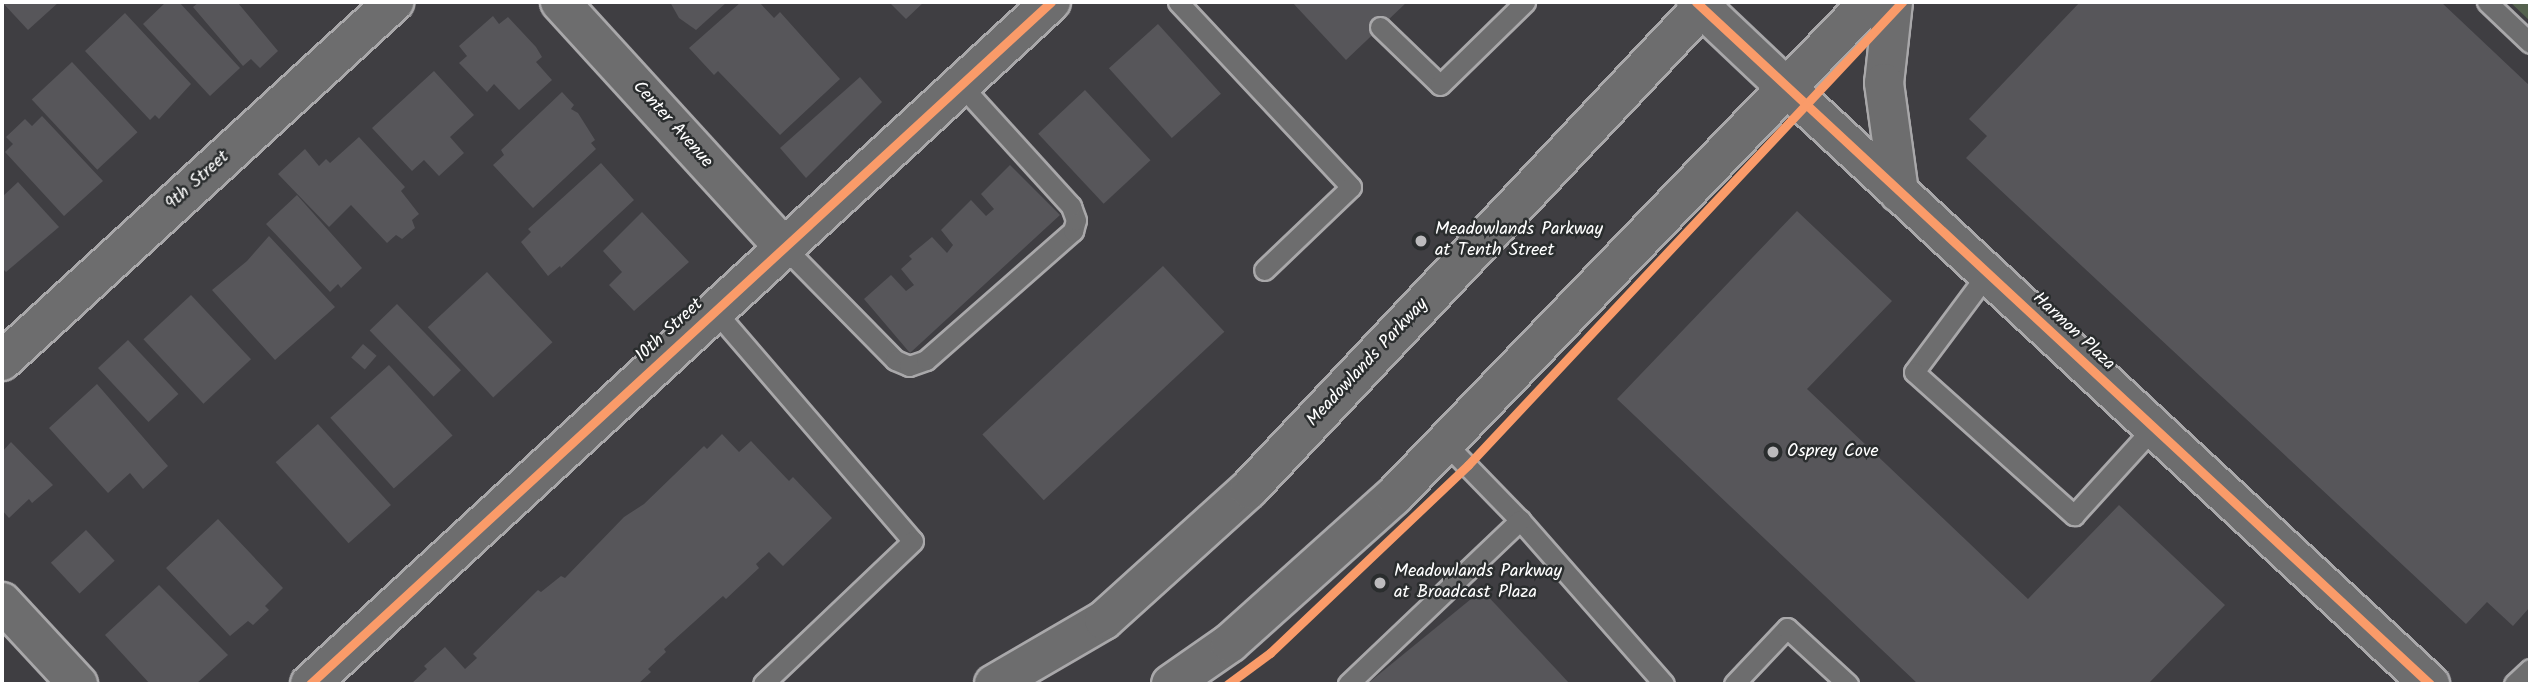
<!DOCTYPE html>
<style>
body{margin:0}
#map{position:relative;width:2532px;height:686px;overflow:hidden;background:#3f3e42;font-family:Kalam,sans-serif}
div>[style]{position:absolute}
.green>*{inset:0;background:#55624f}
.building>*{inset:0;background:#57565a;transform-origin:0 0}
.roads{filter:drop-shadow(2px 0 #a9a8aa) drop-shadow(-2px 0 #a9a8aa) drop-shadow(0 2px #a9a8aa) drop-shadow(0 -2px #a9a8aa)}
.lane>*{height:19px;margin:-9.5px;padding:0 9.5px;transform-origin:9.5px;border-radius:9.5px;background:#6d6d6e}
.street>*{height:38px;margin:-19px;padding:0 19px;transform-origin:19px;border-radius:19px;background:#6d6d6e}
.secondary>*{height:38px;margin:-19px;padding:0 19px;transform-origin:19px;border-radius:19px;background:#6d6d6e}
.cycleway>*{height:9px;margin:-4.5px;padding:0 4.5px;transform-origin:4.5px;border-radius:4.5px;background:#fa9b69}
.dots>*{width:19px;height:19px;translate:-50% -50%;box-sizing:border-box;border:4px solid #2a2d2e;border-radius:50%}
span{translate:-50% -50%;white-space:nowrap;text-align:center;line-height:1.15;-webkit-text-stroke:5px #2a2d2e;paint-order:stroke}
.street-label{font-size:18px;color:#fff}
.poi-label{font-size:18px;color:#fff}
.left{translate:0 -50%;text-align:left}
.frame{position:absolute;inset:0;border:4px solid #fff;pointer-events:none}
</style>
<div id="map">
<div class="green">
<div style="clip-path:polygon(2510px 2px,2530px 2px,2530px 21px)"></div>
</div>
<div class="building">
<div style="clip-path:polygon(2px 2px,59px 2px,28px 30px)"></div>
<div style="clip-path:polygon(166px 2px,179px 2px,240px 68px,210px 96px,143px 24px)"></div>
<div style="clip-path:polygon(199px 2px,238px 3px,278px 51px,260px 68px,251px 59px,243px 66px,193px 7px)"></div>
<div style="clip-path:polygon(670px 2px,727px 2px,696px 30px,679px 18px)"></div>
<div style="clip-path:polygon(741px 2px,759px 2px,774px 18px,780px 12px,840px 79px,780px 135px,718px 71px,714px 75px,689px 48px)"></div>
<div style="clip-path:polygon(889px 2px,924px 2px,906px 19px)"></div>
<div style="clip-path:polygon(1292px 2px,1407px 2px,1346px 60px)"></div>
<div style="clip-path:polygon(2080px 2px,2441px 2px,2530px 86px,2530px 607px,2513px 626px,2487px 602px,2466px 624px,1966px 158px,1987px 136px,1969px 119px)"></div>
<div style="clip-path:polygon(125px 13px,191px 84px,159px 119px,155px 115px,150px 120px,85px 51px)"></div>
<div style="clip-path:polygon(493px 16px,499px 24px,508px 17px,536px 47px,542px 57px,536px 62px,552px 80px,519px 110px,494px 84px,487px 92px,459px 63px,467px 56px,459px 46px)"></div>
<div style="left:1158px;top:24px;width:94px;height:66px;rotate:48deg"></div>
<div style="left:72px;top:62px;width:96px;height:55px;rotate:47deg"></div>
<div style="clip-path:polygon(434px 71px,474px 115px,450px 137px,464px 153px,439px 176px,424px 160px,412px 171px,372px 128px)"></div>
<div style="clip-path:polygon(860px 77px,882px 102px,806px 178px,780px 148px)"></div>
<div style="left:1085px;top:90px;width:96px;height:64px;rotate:47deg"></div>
<div style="clip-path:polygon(562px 92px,574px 105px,571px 109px,578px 113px,595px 140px,591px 143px,596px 149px,533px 208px,493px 165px,504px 155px,501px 150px)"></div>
<div style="clip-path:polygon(42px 116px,103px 181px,64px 216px,5px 152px,13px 144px,6px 137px,25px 119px,32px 126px)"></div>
<div style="clip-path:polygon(359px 137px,405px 187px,401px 191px,419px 214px,412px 220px,415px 228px,402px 239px,396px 235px,387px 243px,351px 205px,329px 227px,278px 174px,305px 149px,319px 166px,326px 159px,330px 163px)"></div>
<div style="clip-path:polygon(601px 163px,634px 200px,561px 268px,560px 266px,548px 276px,521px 242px,531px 232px,528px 229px)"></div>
<div style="clip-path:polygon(1010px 165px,1060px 215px,910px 353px,864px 299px,891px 275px,906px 291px,914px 285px,901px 269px,912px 259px,909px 256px,932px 237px,947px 253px,953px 245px,941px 230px,971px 200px,986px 216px,994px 209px,981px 194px)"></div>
<div style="clip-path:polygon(18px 182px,59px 227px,6px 272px,2px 268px,2px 197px)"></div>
<div style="clip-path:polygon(297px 195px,362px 268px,341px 288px,338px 284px,330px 292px,266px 224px)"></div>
<div style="clip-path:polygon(1797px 211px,1892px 301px,1807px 389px,2028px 599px,2119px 505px,2225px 605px,2148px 684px,1918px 684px,1617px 399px)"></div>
<div style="clip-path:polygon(642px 212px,689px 262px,634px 311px,609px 285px,622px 272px,603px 251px)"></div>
<div style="clip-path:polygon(269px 236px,335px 307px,275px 360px,212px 290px,247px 261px)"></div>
<div style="left:1163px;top:266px;width:90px;height:247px;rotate:47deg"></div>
<div style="left:487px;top:272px;width:96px;height:81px;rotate:47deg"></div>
<div style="left:191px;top:295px;width:88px;height:65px;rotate:47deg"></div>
<div style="left:397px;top:304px;width:92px;height:38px;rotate:46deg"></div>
<div style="left:128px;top:340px;width:74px;height:41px;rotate:47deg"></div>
<div style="left:363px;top:344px;width:18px;height:18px;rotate:41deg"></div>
<div style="left:389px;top:365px;width:95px;height:79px;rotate:48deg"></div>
<div style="clip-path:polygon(97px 384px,168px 466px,143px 489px,130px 473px,108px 493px,49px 428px)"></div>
<div style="left:318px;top:424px;width:109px;height:57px;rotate:48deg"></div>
<div style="clip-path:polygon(722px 434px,739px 452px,751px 441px,789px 481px,793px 477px,832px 518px,783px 566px,769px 552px,756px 564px,759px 568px,726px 599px,723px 596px,664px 649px,666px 652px,648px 669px,651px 672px,638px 684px,411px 684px,427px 669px,424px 666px,445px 647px,465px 669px,477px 658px,473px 654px,538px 590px,541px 592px,561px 576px,565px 578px,624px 517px,644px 504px,704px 446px,707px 449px)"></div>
<div style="clip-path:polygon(11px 442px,53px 485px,32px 503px,29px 499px,9px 518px,2px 510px,2px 452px)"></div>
<div style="clip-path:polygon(218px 519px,283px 588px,265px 606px,269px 610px,253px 625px,248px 621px,230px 636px,166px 568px)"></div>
<div style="left:86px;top:530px;width:42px;height:48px;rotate:47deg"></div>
<div style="clip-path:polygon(159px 585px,228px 655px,196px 684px,150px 684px,105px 635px)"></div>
<div style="clip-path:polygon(1482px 590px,1570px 684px,1367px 684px)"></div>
</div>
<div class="roads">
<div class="lane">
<div style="left:1178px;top:2px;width:253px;rotate:46.9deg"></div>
<div style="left:1351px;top:187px;width:120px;rotate:136.3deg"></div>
<div style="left:2487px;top:2px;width:59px;rotate:43.6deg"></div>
<div style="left:1380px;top:27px;width:83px;rotate:44deg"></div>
<div style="left:1440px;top:85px;width:119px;rotate:-44.3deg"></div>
<div style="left:784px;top:247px;width:158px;rotate:45.5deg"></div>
<div style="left:895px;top:360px;width:15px;rotate:23deg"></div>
<div style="left:909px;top:366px;width:18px;rotate:-19deg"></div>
<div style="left:926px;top:360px;width:196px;rotate:-41.3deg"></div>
<div style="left:1073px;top:231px;width:11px;rotate:-75deg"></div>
<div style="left:1076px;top:220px;width:15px;rotate:-110deg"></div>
<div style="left:1071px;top:206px;width:164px;rotate:-132.3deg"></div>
<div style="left:1987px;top:274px;width:122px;rotate:126.7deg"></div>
<div style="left:1914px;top:372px;width:215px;rotate:41.8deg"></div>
<div style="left:2074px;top:515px;width:119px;rotate:-47.7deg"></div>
<div style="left:715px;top:311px;width:303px;rotate:49.3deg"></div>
<div style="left:913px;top:541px;width:207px;rotate:136.4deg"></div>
<div style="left:1445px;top:443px;width:107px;rotate:45.8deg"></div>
<div style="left:1520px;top:520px;width:218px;rotate:48.7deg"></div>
<div style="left:1348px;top:684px;width:238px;rotate:-43.6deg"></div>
<div style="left:1734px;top:684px;width:77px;rotate:-46.6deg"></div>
<div style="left:1787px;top:628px;width:83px;rotate:42.6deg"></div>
<div style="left:2514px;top:684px;width:22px;rotate:-43deg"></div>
</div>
<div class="street">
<div style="left:560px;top:2px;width:332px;rotate:47.6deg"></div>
<div style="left:1893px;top:2px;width:81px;rotate:96.3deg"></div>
<div style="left:1884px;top:83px;width:111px;rotate:82.2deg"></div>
<div style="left:1787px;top:88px;width:877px;rotate:42.83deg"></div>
<div style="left:2px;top:361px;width:532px;rotate:-42.48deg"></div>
</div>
<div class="secondary">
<div style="left:1696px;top:2px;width:125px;rotate:43.4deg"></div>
<div style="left:2px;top:602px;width:112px;rotate:47.2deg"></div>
<div style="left:310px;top:684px;width:1007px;rotate:-42.63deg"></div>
<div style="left:994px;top:684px;width:127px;rotate:-30.2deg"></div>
<div style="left:1104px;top:620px;width:195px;rotate:-42.1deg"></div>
<div style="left:1249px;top:489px;width:669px;rotate:-46.76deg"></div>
<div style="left:1171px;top:684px;width:72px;rotate:-34.8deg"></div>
<div style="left:1230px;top:643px;width:220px;rotate:-41.9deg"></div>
<div style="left:1394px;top:496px;width:685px;rotate:-46.12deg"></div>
</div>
</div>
<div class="cycleway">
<div style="left:1696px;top:2px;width:1002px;rotate:42.9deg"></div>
<div style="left:310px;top:684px;width:1007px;rotate:-42.63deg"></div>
<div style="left:1228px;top:684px;width:52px;rotate:-36.4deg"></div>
<div style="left:1270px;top:653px;width:273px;rotate:-43.5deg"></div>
<div style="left:1468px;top:465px;width:635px;rotate:-46.85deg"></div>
</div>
<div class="dots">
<div style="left:1421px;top:241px;background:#bcbbbd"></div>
<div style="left:1773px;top:452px;background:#bcbbbd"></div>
<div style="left:1380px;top:583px;background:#bcbbbd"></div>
</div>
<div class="street-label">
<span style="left:672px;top:125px;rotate:48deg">Center Avenue</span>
<span style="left:198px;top:181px;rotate:-42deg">9th Street</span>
<span style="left:670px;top:331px;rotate:-43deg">10th Street</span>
<span style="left:2073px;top:332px;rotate:43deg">Harmon Plaza</span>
<span style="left:1368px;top:363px;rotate:-47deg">Meadowlands Parkway</span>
</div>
<div class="poi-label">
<span class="left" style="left:1435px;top:241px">Meadowlands Parkway<br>at Tenth Street</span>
<span class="left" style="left:1787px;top:452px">Osprey Cove</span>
<span class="left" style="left:1394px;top:583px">Meadowlands Parkway<br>at Broadcast Plaza</span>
</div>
<div class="frame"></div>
</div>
